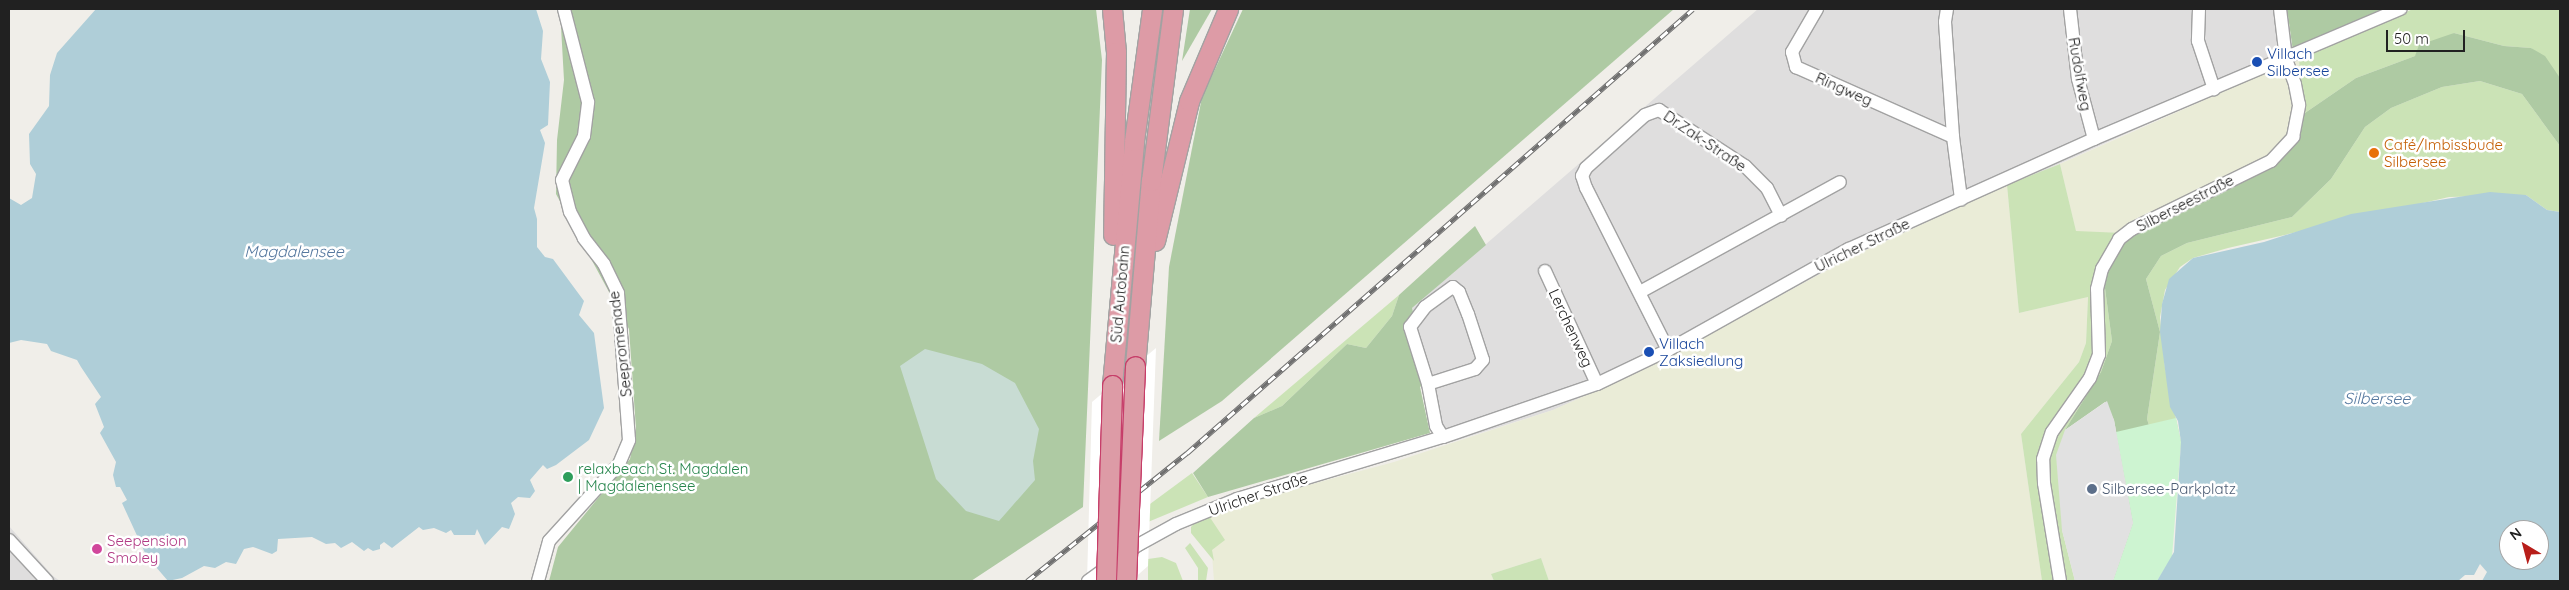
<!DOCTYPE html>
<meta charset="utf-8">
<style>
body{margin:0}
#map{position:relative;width:2569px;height:590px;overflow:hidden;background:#f0eee9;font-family:Quicksand,sans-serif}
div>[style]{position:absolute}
.residential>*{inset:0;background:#dfdede}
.farmland>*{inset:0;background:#eaecd7}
.grass>*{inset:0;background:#cbe3b6}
.forest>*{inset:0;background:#aecaa3}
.wetland>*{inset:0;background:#c8dcd3}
.park>*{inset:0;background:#cdf4d1}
.parking>*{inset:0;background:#e1e1e1}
.water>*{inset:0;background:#afced8}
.pier>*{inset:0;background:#fff}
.roads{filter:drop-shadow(1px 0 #a2a2a2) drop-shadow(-1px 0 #a2a2a2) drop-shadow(0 1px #a2a2a2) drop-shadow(0 -1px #a2a2a2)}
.minor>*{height:12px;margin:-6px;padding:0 6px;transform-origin:6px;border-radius:6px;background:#fff}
.highway>*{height:19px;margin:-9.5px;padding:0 9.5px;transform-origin:9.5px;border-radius:9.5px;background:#dd9ba6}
.rail>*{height:5px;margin-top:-2.5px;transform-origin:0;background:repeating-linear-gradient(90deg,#fff 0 9px,#6f6f6f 0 18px);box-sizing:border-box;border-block:1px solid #6f6f6f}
.bridges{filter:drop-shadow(1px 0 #c63e69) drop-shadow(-1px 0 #c63e69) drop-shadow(0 1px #c63e69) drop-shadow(0 -1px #c63e69)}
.highway-bridge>*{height:19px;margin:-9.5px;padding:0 9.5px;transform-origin:9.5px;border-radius:9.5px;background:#dd9ba6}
.dots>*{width:14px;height:14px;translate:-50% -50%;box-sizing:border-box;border:2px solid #fff;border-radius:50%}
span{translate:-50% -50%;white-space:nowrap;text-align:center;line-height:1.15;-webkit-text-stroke:5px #fff;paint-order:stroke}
.transit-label{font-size:15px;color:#164399}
.left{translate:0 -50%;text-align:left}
.street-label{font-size:15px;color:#212121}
.food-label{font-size:15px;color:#c56008}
.leisure-label{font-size:15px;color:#27864d}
.service-label{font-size:15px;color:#4e5e75}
.hotel-label{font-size:15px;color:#b23c85}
.water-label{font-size:16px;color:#55789f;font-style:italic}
.frame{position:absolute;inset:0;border:10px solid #212121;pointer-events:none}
.north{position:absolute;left:2499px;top:520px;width:50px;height:50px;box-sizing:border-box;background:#fff;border:1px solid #a6a6a6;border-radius:50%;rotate:323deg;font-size:14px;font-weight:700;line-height:20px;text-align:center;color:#212121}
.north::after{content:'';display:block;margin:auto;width:18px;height:22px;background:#b81e1a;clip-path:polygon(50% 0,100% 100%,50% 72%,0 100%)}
.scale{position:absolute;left:2386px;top:30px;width:79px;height:22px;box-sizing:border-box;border:2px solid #212121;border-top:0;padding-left:6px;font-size:15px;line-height:18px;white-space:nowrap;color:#212121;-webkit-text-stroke:4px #fff;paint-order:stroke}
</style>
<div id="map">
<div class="residential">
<div style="clip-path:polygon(1758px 9px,2287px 9px,2293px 51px,2284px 63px,1851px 257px,1652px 366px,1553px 410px,1452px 442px,1442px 426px,1412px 308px)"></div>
<div style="clip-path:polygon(9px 526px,53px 576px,60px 581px,9px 581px)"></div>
</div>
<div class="farmland">
<div style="clip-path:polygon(2299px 58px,2300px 88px,2287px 152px,2123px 233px,2076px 232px,2060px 164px)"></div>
<div style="clip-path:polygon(2007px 185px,2019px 313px,2088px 297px,2086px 343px,2079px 362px,2021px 434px,2042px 581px,1549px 581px,1541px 558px,1491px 574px,1494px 581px,1214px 581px,1209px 516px,1249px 501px,1394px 462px,1553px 410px,1652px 366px,1851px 257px)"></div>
</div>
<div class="grass">
<div style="clip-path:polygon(2413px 9px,2560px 9px,2560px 78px,2531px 48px,2504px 46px,2454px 33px,2415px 56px,2356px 78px,2302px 115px,2299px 58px)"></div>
<div style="clip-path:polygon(2480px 81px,2522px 94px,2560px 146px,2560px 212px,2547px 210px,2526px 195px,2449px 197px,2228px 248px,2193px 258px,2180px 267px,2165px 290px,2160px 317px,2165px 368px,2181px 442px,2177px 487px,2163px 470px,2147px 419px,2160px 332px,2146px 279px,2161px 256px,2187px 243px,2292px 217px,2331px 179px,2365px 127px,2391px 108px,2442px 87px)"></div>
<div style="clip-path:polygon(2060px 164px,2076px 231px,2123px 233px,2102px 266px,2112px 341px,2101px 372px,2065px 430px,2062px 530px,2075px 581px,2042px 581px,2021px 434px,2079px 362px,2086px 343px,2088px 297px,2019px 313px,2007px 185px)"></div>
<div style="clip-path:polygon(1399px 295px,1392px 316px,1366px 348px,1347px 344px,1282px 406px,1254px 418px)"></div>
<div style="clip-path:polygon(1192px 473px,1208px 497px,1148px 522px,1150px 504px)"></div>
<div style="clip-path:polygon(1209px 516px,1225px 540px,1212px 550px,1214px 561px,1191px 533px,1191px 527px,1197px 520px)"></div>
<div style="clip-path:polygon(1190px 543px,1208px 568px,1206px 581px,1198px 581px,1198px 568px,1185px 548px)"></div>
<div style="clip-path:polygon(1162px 557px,1176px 563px,1183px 581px,1148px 581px,1148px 559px)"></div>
<div style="clip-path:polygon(1541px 558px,1549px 581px,1494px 581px,1491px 574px)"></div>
</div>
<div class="forest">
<div style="clip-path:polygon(560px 9px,1096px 9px,1102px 60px,1083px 507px,971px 581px,549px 581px,558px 547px,630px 459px,636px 429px,629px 329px,556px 194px,557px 140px,564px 80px)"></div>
<div style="clip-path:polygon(1190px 9px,1212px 9px,1182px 61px)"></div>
<div style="clip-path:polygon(1243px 9px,1674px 9px,1222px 401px,1159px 441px,1169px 267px,1202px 97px)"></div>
<div style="clip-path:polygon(2287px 9px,2388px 9px,2293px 51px)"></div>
<div style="clip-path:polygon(2454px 33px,2504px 46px,2531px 48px,2545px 56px,2560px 78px,2560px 146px,2522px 94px,2480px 81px,2442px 87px,2391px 108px,2365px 127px,2331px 179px,2292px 217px,2187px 243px,2161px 256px,2146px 279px,2160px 332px,2147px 419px,2163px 470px,2157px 581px,2113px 581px,2133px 523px,2114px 420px,2105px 402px,2065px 430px,2101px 372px,2112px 341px,2102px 266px,2123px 233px,2275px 163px,2302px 115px,2356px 78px,2415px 56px,2419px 45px)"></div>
<div style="clip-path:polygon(1475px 226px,1486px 245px,1412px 308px,1430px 379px,1420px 387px,1430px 433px,1208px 497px,1193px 473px,1254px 418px,1282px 406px,1347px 344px,1366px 348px,1392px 316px,1399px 295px)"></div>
</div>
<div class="wetland">
<div style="clip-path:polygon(925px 349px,982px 364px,1015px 383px,1039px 429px,1033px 461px,1035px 480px,999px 521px,966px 511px,936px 479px,900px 366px)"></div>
</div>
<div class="park">
<div style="clip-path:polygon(2176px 418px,2181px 442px,2172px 557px,2157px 581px,2113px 581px,2133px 523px,2116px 432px)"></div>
</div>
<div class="parking">
<div style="clip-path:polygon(2107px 401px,2114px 420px,2133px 523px,2113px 581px,2075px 581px,2062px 530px,2056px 455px,2065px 430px)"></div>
</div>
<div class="water">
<div style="clip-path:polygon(96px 9px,536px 9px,543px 31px,541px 59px,550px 82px,548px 125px,540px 130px,545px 143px,534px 208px,537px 219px,537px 247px,545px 257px,553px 259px,584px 301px,579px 315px,594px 333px,604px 408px,589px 440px,556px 465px,547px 469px,543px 465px,530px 480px,535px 491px,530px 498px,518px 497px,511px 503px,515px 514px,509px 529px,502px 527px,485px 545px,477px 529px,475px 535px,454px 535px,451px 530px,446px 533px,434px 528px,423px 530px,419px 527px,392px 548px,384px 542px,380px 545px,380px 549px,373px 551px,368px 548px,364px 551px,352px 542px,341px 548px,335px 543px,326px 544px,312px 537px,278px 539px,277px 551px,272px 554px,253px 547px,244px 549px,236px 564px,226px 562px,215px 568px,204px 566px,182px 578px,168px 581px,156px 567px,145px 553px,122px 503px,127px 500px,120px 487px,116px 487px,113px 475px,116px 462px,100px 433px,104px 427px,95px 404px,101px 397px,81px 367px,77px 360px,51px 351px,47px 344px,21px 340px,9px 343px,9px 198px,21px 205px,32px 198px,36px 174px,30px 164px,29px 134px,49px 106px,50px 75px,57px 53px)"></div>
<div style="clip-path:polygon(evenodd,2490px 192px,2526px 195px,2547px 210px,2560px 212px,2560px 581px,2482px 581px,2487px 572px,2480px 564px,2474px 575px,2465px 575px,2458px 581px,2157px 581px,2174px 552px,2181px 442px,2178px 421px,2170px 407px,2160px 332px,2162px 304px,2169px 279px,2193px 258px,2264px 242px,2351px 214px,2490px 192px,2509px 530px,2539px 530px,2539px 560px,2509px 560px,2509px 530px)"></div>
</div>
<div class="pier">
<div style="clip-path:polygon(1156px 348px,1148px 566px,1131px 581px,1087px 581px,1092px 402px)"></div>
</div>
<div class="roads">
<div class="minor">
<div style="left:1817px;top:9px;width:50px;rotate:120.2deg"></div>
<div style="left:1792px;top:52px;width:16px;rotate:75deg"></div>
<div style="left:1796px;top:67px;width:172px;rotate:24deg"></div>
<div style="left:1947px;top:9px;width:13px;rotate:99deg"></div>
<div style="left:1945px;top:22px;width:115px;rotate:86deg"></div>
<div style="left:1953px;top:137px;width:63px;rotate:82.6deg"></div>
<div style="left:2070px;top:9px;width:70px;rotate:83.5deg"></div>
<div style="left:2078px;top:79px;width:62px;rotate:75.1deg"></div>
<div style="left:2199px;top:9px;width:32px;rotate:92deg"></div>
<div style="left:2198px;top:41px;width:51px;rotate:71.6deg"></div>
<div style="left:1545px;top:271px;width:124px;rotate:65.3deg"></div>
<div style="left:1640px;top:292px;width:228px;rotate:-28.8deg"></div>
<div style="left:1668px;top:350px;width:182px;rotate:-116.8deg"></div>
<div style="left:1586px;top:188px;width:13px;rotate:-108deg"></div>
<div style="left:1582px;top:176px;width:9px;rotate:-63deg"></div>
<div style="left:1586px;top:168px;width:79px;rotate:-41.9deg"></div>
<div style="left:1645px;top:115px;width:15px;rotate:-20deg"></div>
<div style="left:1659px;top:110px;width:103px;rotate:33.1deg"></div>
<div style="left:1745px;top:166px;width:31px;rotate:45deg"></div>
<div style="left:1767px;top:188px;width:31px;rotate:63deg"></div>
<div style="left:1428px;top:384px;width:60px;rotate:-107.5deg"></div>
<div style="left:1410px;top:327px;width:25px;rotate:-53deg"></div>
<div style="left:1425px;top:307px;width:34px;rotate:-36deg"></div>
<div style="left:1453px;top:287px;width:8px;rotate:40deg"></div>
<div style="left:1459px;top:292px;width:24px;rotate:68deg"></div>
<div style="left:1468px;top:314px;width:48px;rotate:71.9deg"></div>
<div style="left:1483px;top:360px;width:12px;rotate:132deg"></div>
<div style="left:1475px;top:369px;width:49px;rotate:162.3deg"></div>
<div style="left:1428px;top:384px;width:43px;rotate:79.2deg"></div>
<div style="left:1436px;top:426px;width:13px;rotate:58deg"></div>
<div style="left:9px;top:540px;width:56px;rotate:47.2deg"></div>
<div style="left:538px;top:581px;width:41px;rotate:-74.6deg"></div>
<div style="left:549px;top:541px;width:104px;rotate:-47.7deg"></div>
<div style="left:619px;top:464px;width:26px;rotate:-67deg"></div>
<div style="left:629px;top:440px;width:147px;rotate:-94.3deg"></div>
<div style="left:618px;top:293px;width:32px;rotate:-116deg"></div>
<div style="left:604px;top:264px;width:33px;rotate:-128deg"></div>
<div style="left:584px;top:238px;width:30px;rotate:-118deg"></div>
<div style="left:570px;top:212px;width:33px;rotate:-104deg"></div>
<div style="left:562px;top:180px;width:49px;rotate:-63.4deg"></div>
<div style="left:584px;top:136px;width:34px;rotate:-83deg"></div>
<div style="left:588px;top:102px;width:96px;rotate:-104.5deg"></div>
<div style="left:1088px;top:581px;width:62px;rotate:-35.8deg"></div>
<div style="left:1138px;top:545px;width:43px;rotate:-28.9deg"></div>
<div style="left:1176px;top:524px;width:66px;rotate:-22.3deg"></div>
<div style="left:1237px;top:499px;width:215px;rotate:-16.8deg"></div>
<div style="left:1443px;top:437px;width:163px;rotate:-19deg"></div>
<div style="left:1597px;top:384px;width:79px;rotate:-25.6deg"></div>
<div style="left:1668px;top:350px;width:207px;rotate:-29.2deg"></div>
<div style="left:1849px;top:249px;width:269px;rotate:-24.2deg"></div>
<div style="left:2094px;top:139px;width:333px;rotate:-23deg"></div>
<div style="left:2060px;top:581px;width:99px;rotate:-99.3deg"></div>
<div style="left:2044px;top:483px;width:24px;rotate:-92deg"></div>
<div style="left:2043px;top:459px;width:28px;rotate:-72deg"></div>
<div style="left:2052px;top:432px;width:66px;rotate:-54.9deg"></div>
<div style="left:2090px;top:378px;width:25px;rotate:-69deg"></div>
<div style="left:2099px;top:355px;width:66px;rotate:-91.7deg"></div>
<div style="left:2097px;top:289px;width:21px;rotate:-76deg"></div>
<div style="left:2102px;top:269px;width:34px;rotate:-60deg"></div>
<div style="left:2119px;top:239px;width:16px;rotate:-38deg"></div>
<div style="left:2132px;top:229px;width:155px;rotate:-26.1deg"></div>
<div style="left:2271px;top:161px;width:33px;rotate:-47deg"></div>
<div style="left:2293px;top:137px;width:33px;rotate:-79deg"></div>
<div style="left:2299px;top:105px;width:21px;rotate:-101deg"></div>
<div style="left:2295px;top:84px;width:27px;rotate:-110deg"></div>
<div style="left:2286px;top:59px;width:50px;rotate:-96.8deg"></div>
</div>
<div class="highway">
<div style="left:1112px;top:9px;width:43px;rotate:84.7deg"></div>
<div style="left:1116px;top:52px;width:183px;rotate:90.9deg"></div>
<div style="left:1155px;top:241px;width:144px;rotate:-76.3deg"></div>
<div style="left:1189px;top:101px;width:100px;rotate:-67deg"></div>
<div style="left:1135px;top:366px;width:186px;rotate:-85.1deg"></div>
<div style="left:1151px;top:181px;width:173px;rotate:-82.7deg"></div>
<div style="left:1112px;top:385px;width:245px;rotate:-84.8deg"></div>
<div style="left:1134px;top:141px;width:133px;rotate:-82.2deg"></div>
</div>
</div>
<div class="rail">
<div style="left:1027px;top:581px;width:205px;rotate:-38.7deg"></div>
<div style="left:1187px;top:453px;width:673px;rotate:-41.27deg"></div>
</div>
<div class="bridges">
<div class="highway-bridge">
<div style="left:1106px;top:581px;width:196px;rotate:-88.2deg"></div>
<div style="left:1126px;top:581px;width:215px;rotate:-87.6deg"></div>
</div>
</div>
<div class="dots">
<div style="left:2257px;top:62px;background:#1a4fb4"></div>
<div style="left:2374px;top:153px;background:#e8710a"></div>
<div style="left:1649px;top:352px;background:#1a4fb4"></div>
<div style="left:568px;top:477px;background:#2e9e5b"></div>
<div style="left:2092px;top:489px;background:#5c6f8a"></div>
<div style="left:97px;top:549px;background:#d1479c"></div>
</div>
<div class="transit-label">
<span class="left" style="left:2267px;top:62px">Villach<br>Silbersee</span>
<span class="left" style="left:1659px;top:352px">Villach<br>Zaksiedlung</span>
</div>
<div class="street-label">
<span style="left:2080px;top:74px;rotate:80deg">Rudolfweg</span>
<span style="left:1844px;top:89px;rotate:24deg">Ringweg</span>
<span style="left:1705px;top:141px;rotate:34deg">Dr.Zak-Straße</span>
<span style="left:2185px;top:203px;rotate:-27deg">Silberseestraße</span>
<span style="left:1862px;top:245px;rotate:-26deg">Ulricher Straße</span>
<span style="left:1120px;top:294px;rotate:-85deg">Süd Autobahn</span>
<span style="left:1571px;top:328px;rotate:65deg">Lerchenweg</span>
<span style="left:620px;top:344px;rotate:-97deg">Seepromenade</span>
<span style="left:1258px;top:494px;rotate:-19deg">Ulricher Straße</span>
</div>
<div class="food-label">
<span class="left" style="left:2384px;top:153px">Café/Imbissbude<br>Silbersee</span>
</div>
<div class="leisure-label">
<span class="left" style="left:578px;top:477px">relaxbeach St. Magdalen<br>| Magdalenensee</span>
</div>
<div class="service-label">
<span class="left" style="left:2102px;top:489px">Silbersee-Parkplatz</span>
</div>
<div class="hotel-label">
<span class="left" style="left:107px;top:549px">Seepension<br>Smoley</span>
</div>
<div class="water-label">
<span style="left:294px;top:251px">Magdalensee</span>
<span style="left:2377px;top:398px">Silbersee</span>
</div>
<div class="frame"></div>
<div class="north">N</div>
<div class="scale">50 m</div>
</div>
